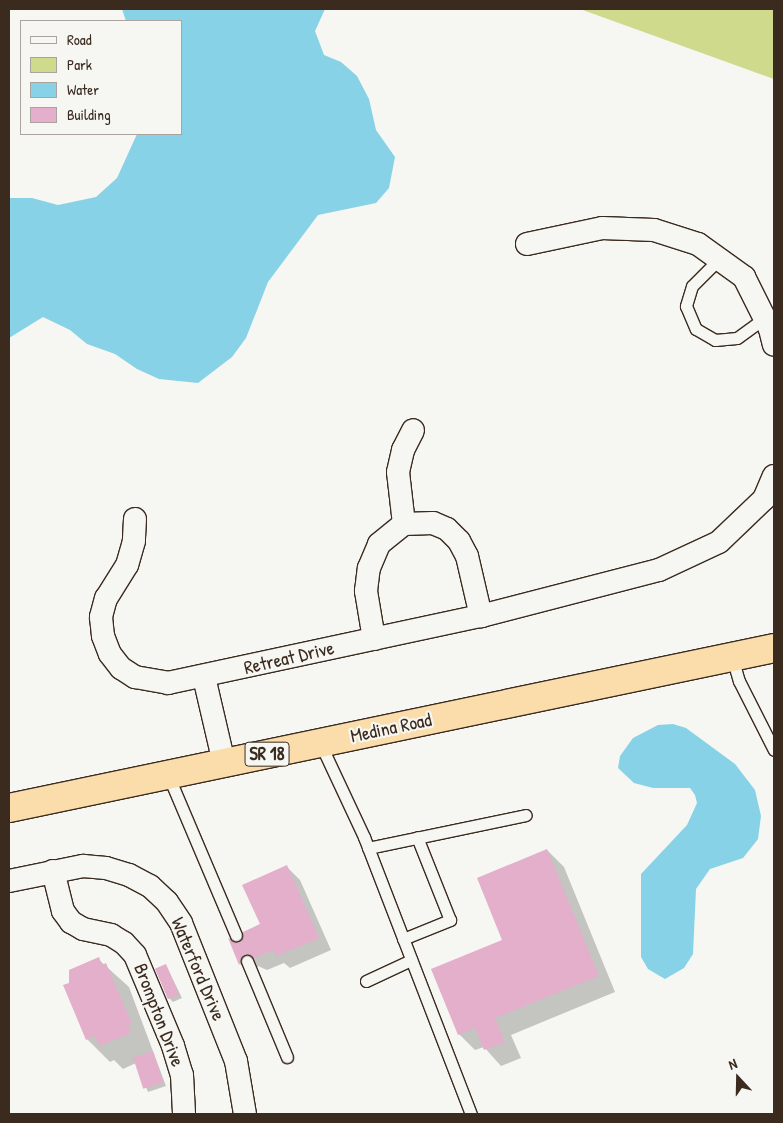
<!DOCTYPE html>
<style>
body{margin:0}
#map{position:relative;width:783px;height:1123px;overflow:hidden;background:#f6f6f2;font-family:"Patrick Hand",sans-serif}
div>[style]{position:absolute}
.green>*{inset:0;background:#cfda8d}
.water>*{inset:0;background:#87d2e7}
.shadow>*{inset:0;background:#0003}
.building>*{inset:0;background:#e3afca;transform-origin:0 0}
.roads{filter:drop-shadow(1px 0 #3b2a1e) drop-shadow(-1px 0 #3b2a1e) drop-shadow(0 1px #3b2a1e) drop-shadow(0 -1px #3b2a1e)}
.service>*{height:11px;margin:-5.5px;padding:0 5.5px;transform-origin:5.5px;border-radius:5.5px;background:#f6f6f2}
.minor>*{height:22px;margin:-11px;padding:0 11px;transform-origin:11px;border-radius:11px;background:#f6f6f2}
.trunk>*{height:28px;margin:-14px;padding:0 14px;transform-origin:14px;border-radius:14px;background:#faddab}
span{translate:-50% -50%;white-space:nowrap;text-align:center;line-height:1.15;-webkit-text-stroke:4.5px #f6f6f2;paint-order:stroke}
.shield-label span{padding:1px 4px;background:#f6f6f2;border:1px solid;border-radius:4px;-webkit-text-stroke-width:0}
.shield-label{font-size:18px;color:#3b2a1e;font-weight:700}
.street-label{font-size:19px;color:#3b2a1e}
.frame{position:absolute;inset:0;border:10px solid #3b2a1e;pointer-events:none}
.legend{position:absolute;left:20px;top:20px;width:162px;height:115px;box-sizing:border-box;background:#f6f6f2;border:1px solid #aba49d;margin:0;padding:6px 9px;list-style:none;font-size:15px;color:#3b2a1e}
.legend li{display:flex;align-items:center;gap:10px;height:25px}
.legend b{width:25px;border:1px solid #aba49d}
.north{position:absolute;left:713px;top:1053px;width:50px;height:50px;-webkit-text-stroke:4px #f6f6f2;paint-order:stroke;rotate:339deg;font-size:14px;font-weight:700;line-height:20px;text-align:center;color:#3b2a1e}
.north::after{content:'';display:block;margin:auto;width:18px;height:22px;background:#3b2a1e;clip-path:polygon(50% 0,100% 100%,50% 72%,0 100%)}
</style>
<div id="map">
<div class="green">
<div style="clip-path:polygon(580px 9px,774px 9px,774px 79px)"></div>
</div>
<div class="water">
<div style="clip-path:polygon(122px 9px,325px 9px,315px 31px,324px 55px,341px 62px,357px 76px,369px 99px,376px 130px,395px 157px,389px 188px,376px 203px,318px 215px,268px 282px,246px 338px,232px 357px,198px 383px,159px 379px,137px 369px,115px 354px,87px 344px,70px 330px,43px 317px,9px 338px,9px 198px,32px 198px,58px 205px,96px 197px,117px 178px,137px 134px,181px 134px,181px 21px,126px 21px)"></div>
<div style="clip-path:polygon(673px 724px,686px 728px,735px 764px,755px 790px,761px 816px,758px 839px,743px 858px,710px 869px,696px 889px,693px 954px,684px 968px,665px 979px,648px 969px,641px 957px,641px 874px,687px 825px,697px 803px,695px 795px,690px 788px,653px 788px,634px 783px,618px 768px,620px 756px,633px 738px,658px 725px)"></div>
</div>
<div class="shadow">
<div style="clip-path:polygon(547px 850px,564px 867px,615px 992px,511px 1035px,521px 1058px,501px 1066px,484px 1047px,475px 1050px,459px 1034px)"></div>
<div style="clip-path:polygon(287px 867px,300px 880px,331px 950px,290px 968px,284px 963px,267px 970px,258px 966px,253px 976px,240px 964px,230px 940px,239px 944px,261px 925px)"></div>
<div style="clip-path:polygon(98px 959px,129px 987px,166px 1086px,148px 1092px,136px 1063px,123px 1069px,114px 1060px,110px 1062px,87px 1039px,70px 984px)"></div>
<div style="clip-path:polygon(166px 965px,182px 998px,173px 1002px,169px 998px)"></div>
</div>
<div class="building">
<div style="clip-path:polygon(547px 849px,599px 976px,495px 1018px,505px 1042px,484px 1050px,475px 1028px,458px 1035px,431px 969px,502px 940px,477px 878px)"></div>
<div style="clip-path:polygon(287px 865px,319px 938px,276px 956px,273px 950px,254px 958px,245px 954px,239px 965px,228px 938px,238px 942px,243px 932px,260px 924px,242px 885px)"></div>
<div style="clip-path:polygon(99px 957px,102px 965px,106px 963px,132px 1024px,128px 1026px,131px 1033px,99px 1046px,95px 1036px,86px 1040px,63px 985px,69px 983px,69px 970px)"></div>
<div style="left:166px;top:964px;width:33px;height:12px;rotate:67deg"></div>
<div style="left:153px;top:1051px;width:33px;height:21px;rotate:72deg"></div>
</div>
<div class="roads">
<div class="service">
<div style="left:719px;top:259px;width:38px;rotate:135deg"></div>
<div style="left:692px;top:286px;width:21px;rotate:107deg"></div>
<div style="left:686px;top:306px;width:25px;rotate:67deg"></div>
<div style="left:696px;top:329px;width:22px;rotate:30deg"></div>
<div style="left:715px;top:340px;width:22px;rotate:-5deg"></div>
<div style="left:737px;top:338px;width:34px;rotate:-36deg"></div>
<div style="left:732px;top:657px;width:25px;rotate:74deg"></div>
<div style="left:739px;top:681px;width:77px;rotate:63.1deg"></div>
<div style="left:320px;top:743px;width:104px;rotate:64.9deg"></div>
<div style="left:364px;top:837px;width:297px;rotate:68.9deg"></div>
<div style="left:168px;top:775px;width:174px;rotate:67deg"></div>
<div style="left:368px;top:848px;width:161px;rotate:-11.8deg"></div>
<div style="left:403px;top:939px;width:51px;rotate:-22deg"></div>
<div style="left:450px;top:920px;width:89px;rotate:-111.7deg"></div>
<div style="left:247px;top:961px;width:104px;rotate:67.4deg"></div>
<div style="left:366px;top:981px;width:50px;rotate:-25deg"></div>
</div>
<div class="minor">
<div style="left:527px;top:244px;width:77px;rotate:-12deg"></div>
<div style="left:602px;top:228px;width:52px;rotate:2.2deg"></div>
<div style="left:654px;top:230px;width:46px;rotate:17.7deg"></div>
<div style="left:698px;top:244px;width:57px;rotate:35.7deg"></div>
<div style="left:744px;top:277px;width:58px;rotate:63.4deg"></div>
<div style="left:770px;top:329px;width:16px;rotate:76deg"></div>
<div style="left:135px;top:519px;width:22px;rotate:93deg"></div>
<div style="left:134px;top:541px;width:25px;rotate:106deg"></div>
<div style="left:127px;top:565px;width:39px;rotate:122deg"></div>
<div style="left:106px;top:598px;width:20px;rotate:105deg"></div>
<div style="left:101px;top:617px;width:19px;rotate:84deg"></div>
<div style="left:103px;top:636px;width:19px;rotate:69deg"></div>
<div style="left:110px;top:654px;width:18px;rotate:52deg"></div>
<div style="left:121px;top:668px;width:17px;rotate:33deg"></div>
<div style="left:135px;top:677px;width:34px;rotate:10deg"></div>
<div style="left:168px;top:683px;width:320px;rotate:-12.1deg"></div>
<div style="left:481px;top:616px;width:184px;rotate:-14.5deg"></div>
<div style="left:659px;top:570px;width:66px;rotate:-25deg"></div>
<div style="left:719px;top:542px;width:62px;rotate:-43.7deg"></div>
<div style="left:764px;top:499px;width:25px;rotate:-67deg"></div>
<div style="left:404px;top:524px;width:52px;rotate:-96.6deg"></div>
<div style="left:398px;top:472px;width:23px;rotate:-77deg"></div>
<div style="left:403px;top:450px;width:22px;rotate:-63deg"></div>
<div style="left:374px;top:639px;width:49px;rotate:-99.5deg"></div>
<div style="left:366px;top:591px;width:23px;rotate:-83deg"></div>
<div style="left:369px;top:568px;width:26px;rotate:-67deg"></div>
<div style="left:379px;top:544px;width:32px;rotate:-39deg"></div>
<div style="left:404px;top:524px;width:29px;rotate:-2deg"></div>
<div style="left:433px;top:523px;width:15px;rotate:23deg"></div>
<div style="left:447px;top:529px;width:17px;rotate:45deg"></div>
<div style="left:459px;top:541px;width:17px;rotate:62deg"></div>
<div style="left:467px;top:556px;width:62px;rotate:76.9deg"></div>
<div style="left:204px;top:677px;width:88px;rotate:76.9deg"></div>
<div style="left:53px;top:871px;width:41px;rotate:76deg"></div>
<div style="left:63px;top:911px;width:14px;rotate:54deg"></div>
<div style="left:71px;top:922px;width:14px;rotate:30deg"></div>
<div style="left:83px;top:929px;width:29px;rotate:12deg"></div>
<div style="left:111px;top:935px;width:15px;rotate:32deg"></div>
<div style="left:124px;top:943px;width:16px;rotate:47deg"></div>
<div style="left:135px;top:955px;width:99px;rotate:67.3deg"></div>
<div style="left:173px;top:1046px;width:30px;rotate:73deg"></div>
<div style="left:182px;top:1075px;width:39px;rotate:87deg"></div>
<div style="left:9px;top:881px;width:76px;rotate:-11.5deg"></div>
<div style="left:83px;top:866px;width:23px;rotate:5deg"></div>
<div style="left:106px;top:868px;width:24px;rotate:17deg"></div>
<div style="left:129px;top:875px;width:24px;rotate:28deg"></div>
<div style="left:150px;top:886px;width:23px;rotate:43deg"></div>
<div style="left:167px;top:902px;width:25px;rotate:56deg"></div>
<div style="left:181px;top:923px;width:149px;rotate:68.3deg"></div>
<div style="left:236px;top:1061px;width:54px;rotate:80.4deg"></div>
</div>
<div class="trunk">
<div style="left:9px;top:808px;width:782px;rotate:-11.81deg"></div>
</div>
</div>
<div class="shield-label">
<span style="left:267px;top:754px">SR 18</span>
</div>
<div class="street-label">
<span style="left:289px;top:658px;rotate:-13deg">Retreat Drive</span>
<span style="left:391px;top:728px;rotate:-12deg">Medina Road</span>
<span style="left:198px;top:969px;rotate:67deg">Waterford Drive</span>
<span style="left:159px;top:1015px;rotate:69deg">Brompton Drive</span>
</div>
<div class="frame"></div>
<ul class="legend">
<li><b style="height:6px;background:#f6f6f2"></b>Road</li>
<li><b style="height:14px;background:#cfda8d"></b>Park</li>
<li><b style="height:14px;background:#87d2e7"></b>Water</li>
<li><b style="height:14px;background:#e3afca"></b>Building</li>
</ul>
<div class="north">N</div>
</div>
